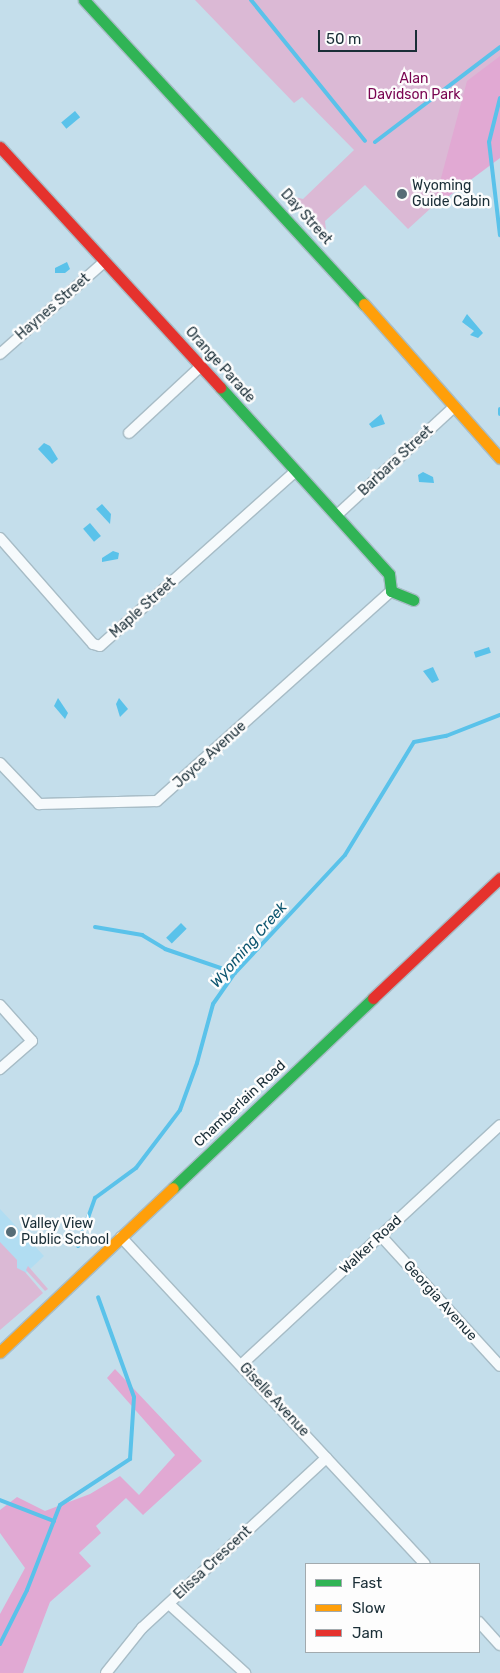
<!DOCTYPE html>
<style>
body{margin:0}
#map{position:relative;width:500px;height:1673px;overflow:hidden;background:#c4deeb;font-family:Rubik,sans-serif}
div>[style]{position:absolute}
.built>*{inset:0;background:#b1ddf2}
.green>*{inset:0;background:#dbb9d5}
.forest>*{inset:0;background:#e1a9d3}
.water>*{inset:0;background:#5ac2ea;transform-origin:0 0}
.stream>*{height:4px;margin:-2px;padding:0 2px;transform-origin:2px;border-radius:2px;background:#5ac2ea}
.roads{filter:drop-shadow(1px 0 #a7bcc6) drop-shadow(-1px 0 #a7bcc6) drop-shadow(0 1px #a7bcc6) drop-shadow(0 -1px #a7bcc6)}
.street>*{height:10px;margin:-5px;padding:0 5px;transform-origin:5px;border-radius:5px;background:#f6fafc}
.fast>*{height:11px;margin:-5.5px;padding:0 5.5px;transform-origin:5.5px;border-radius:5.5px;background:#30b455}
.slow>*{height:11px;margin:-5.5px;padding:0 5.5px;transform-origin:5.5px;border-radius:5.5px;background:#ff9f0a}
.jam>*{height:11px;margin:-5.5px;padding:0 5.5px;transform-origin:5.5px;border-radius:5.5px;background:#e5322d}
.dots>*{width:14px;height:14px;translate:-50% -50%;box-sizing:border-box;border:2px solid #fdfdfd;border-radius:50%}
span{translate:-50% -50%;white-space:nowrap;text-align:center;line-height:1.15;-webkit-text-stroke:5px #fdfdfd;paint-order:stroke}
.park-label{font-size:14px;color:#790551}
.poi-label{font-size:14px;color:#1a2e37}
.left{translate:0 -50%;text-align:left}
.street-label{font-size:14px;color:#1a2e37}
.water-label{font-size:15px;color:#0c556f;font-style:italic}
.legend{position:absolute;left:305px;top:1563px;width:175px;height:90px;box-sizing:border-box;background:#fdfdfd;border:1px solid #a2aaae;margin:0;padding:6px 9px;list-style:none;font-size:15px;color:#1a2e37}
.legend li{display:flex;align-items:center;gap:10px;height:25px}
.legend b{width:25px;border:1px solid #a2aaae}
.scale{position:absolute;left:318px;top:30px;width:99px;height:22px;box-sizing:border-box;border:2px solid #1a2e37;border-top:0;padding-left:6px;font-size:15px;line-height:18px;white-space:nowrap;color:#1a2e37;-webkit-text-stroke:4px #fdfdfd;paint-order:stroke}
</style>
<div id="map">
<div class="built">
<div style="clip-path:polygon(0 1209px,44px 1256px,0 1297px)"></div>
</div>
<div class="green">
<div style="clip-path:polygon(195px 0,500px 0,500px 145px,408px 229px,365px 185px,325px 221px,326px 230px,295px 197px,303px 199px,354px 150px,302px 97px,294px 103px)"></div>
<div style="clip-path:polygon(0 1242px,17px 1260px,17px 1268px,25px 1272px,43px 1293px,0 1330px)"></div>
<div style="clip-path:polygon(28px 1266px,48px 1289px,45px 1291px,26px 1270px)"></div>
</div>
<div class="forest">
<div style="clip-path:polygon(500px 56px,500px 158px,433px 208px,467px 81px)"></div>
<div style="clip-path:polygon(115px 1369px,202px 1461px,143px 1515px,126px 1498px,96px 1526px,101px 1533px,79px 1553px,91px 1566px,50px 1602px,23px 1673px,0 1673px,0 1614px,25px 1568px,0 1533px,0 1510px,17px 1497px,45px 1511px,90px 1494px,120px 1476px,139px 1495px,175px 1455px,107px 1378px)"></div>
</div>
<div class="water">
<div style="left:75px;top:111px;width:8px;height:18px;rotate:50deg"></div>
<div style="clip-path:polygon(67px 262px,70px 269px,65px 273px,55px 273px,55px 268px)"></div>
<div style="clip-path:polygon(467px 314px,483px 333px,478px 338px,470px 335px,474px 331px,462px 322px)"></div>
<div style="clip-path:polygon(381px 414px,385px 424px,372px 428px,369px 424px)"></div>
<div style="clip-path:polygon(44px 443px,50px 446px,58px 459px,52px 464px,38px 449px)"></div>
<div style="clip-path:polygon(423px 472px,433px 477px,434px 483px,419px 482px,418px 475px)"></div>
<div style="clip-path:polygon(102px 504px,111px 514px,110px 524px,96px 509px)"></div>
<div style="left:90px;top:523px;width:17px;height:9px;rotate:50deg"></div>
<div style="clip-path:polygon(113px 551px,119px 553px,118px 559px,102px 562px,102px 558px)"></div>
<div style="left:489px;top:647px;width:6px;height:16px;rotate:72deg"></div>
<div style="clip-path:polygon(433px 667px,439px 680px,432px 683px,423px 671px)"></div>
<div style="clip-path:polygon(58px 698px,68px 713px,65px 719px,54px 706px)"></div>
<div style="clip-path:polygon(119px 698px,128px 709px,120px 717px,116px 704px)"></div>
<div style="left:181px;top:923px;width:8px;height:21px;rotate:45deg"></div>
</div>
<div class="stream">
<div style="left:251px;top:0;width:181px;rotate:51deg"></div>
<div style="left:500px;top:98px;width:45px;rotate:104deg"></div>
<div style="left:489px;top:142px;width:94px;rotate:83.3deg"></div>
<div style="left:375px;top:142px;width:157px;rotate:-37.2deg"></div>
<div style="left:500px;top:409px;width:5px;rotate:90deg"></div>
<div style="left:95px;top:927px;width:48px;rotate:9.7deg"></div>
<div style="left:142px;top:935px;width:27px;rotate:31deg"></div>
<div style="left:165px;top:949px;width:74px;rotate:18.9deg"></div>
<div style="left:78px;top:1246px;width:51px;rotate:-70.5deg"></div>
<div style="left:95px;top:1198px;width:51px;rotate:-36.2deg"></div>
<div style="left:136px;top:1168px;width:73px;rotate:-52.8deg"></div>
<div style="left:180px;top:1110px;width:50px;rotate:-70.1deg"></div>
<div style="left:197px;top:1063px;width:61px;rotate:-74.8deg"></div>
<div style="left:213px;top:1004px;width:38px;rotate:-55deg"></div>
<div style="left:235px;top:973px;width:161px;rotate:-47deg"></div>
<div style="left:345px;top:855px;width:132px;rotate:-58.6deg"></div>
<div style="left:414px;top:742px;width:33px;rotate:-11deg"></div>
<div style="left:446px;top:736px;width:58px;rotate:-21.3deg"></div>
<div style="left:0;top:1500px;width:58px;rotate:21.3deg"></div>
<div style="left:0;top:1644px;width:60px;rotate:-63.4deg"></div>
<div style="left:27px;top:1590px;width:91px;rotate:-68.8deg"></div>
<div style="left:60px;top:1505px;width:84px;rotate:-33.3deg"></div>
<div style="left:130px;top:1459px;width:62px;rotate:-86.3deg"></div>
<div style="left:134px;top:1397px;width:106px;rotate:-109.8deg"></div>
</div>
<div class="roads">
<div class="street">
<div style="left:0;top:354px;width:140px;rotate:-41.5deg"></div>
<div style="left:129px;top:433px;width:98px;rotate:-42.9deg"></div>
<div style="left:337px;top:515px;width:159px;rotate:-42.7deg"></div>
<div style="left:0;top:538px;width:141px;rotate:48.7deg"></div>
<div style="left:93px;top:644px;width:7px;rotate:16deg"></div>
<div style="left:100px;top:646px;width:263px;rotate:-41.8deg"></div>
<div style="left:0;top:763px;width:57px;rotate:46.4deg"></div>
<div style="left:39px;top:804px;width:118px;rotate:-1.5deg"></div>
<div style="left:157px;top:801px;width:314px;rotate:-41.9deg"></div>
<div style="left:0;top:1005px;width:48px;rotate:48.4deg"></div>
<div style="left:32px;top:1041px;width:43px;rotate:138.8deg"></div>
<div style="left:381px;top:1236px;width:176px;rotate:47.5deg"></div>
<div style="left:121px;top:1237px;width:446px;rotate:47.1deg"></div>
<div style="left:241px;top:1365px;width:353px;rotate:-42.8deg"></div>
<div style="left:169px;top:1604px;width:103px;rotate:42.2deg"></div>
<div style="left:479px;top:1622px;width:31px;rotate:48deg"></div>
<div style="left:106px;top:1673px;width:58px;rotate:-51.3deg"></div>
<div style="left:142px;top:1628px;width:251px;rotate:-42.7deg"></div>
</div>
<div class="fast">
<div style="left:84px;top:0;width:413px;rotate:47.4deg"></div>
<div style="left:220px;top:387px;width:252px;rotate:47.9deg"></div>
<div style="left:389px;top:574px;width:17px;rotate:83deg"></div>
<div style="left:391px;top:591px;width:24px;rotate:22deg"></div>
<div style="left:173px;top:1188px;width:276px;rotate:-43.5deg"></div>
</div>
<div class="slow">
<div style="left:364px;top:304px;width:205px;rotate:48.6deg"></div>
<div style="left:0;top:1352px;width:238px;rotate:-43.5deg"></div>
</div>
<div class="jam">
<div style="left:0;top:147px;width:326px;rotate:47.5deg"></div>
<div style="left:373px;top:998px;width:175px;rotate:-43.4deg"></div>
</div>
</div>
<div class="dots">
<div style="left:402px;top:194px;background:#566c76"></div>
<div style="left:11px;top:1232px;background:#566c76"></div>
</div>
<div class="park-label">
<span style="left:414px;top:87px">Alan<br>Davidson Park</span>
</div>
<div class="poi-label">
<span class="left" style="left:412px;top:194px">Wyoming<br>Guide Cabin</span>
<span class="left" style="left:21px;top:1232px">Valley View<br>Public School</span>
</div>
<div class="street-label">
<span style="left:306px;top:217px;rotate:48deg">Day Street</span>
<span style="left:53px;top:307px;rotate:-41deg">Haynes Street</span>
<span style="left:220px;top:365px;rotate:48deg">Orange Parade</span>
<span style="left:396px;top:461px;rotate:-43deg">Barbara Street</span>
<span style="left:143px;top:608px;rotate:-42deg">Maple Street</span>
<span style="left:210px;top:755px;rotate:-42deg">Joyce Avenue</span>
<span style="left:240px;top:1104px;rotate:-43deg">Chamberlain Road</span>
<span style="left:371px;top:1245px;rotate:-43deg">Walker Road</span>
<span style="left:440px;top:1301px;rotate:48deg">Georgia Avenue</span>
<span style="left:274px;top:1400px;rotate:47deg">Giselle Avenue</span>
<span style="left:213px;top:1563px;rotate:-43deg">Elissa Crescent</span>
</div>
<div class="water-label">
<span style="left:249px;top:945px;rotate:-49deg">Wyoming Creek</span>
</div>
<ul class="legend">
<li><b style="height:6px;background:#30b455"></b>Fast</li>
<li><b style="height:6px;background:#ff9f0a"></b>Slow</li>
<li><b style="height:6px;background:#e5322d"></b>Jam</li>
</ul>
<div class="scale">50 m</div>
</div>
